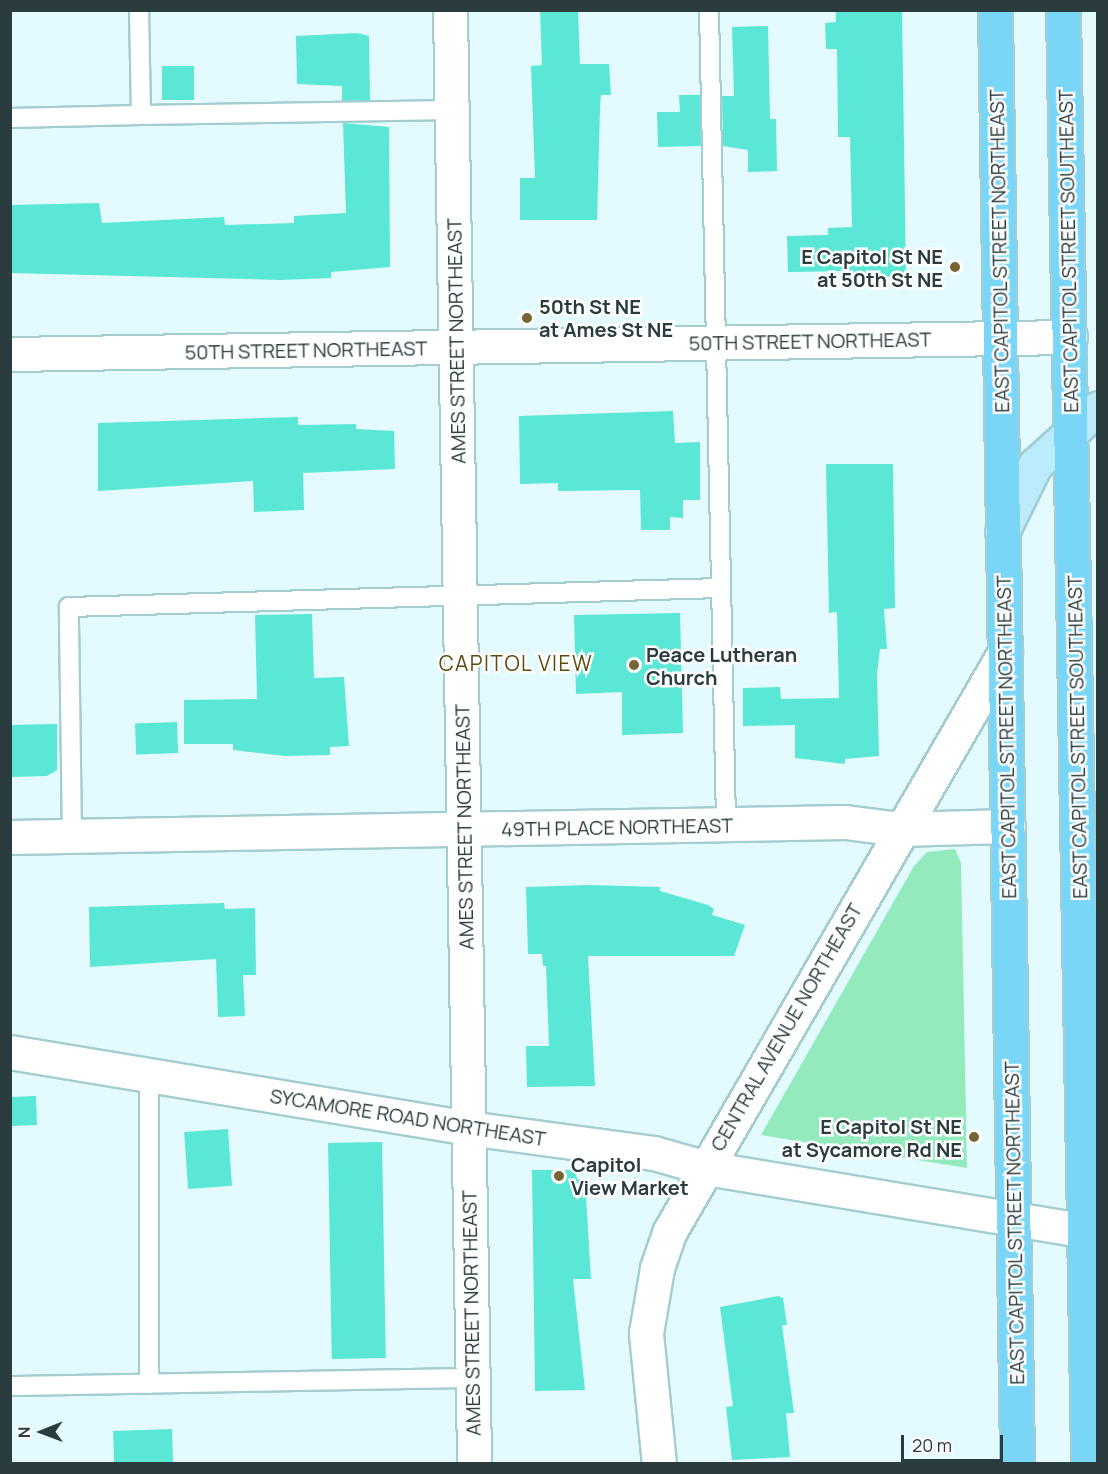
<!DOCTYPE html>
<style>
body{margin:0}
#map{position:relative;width:1108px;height:1474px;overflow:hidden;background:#e3fbff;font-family:Manrope,sans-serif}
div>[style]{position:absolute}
.green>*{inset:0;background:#92eabd}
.building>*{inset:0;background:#5ae7d5;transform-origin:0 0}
.roads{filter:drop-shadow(2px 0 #a4cdd2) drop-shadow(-2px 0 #a4cdd2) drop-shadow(0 2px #a4cdd2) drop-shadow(0 -2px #a4cdd2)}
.service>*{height:18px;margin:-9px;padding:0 9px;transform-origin:9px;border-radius:9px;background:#fff}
.minor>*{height:33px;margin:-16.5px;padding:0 16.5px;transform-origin:16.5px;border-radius:16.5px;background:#fff}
.secondary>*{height:33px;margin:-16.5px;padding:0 16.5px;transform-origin:16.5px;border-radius:16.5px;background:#bcebfb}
.primary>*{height:33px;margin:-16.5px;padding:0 16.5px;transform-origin:16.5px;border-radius:16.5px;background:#79d6f7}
.dots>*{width:16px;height:16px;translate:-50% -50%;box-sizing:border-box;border:3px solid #fff;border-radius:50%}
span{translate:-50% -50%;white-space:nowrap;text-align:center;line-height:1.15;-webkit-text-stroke:5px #fff;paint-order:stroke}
.street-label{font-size:20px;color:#2b3c3e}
.poi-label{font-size:20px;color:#2b3c3e;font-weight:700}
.right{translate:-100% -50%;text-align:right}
.left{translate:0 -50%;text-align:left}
.neighbourhood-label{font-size:21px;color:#5d4c0d;letter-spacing:1.5px}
.frame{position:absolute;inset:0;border:12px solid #2b3c3e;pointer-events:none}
.north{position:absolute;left:12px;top:1402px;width:60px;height:60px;-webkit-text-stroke:4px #fff;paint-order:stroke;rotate:269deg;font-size:16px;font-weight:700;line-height:24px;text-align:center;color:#2b3c3e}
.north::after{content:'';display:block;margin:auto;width:21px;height:27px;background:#2b3c3e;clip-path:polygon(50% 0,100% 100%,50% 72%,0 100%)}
.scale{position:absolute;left:901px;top:1435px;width:102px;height:27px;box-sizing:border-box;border:3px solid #2b3c3e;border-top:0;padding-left:8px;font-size:18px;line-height:21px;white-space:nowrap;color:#2b3c3e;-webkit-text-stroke:4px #fff;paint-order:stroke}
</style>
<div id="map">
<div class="green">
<div style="clip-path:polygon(955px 849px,961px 863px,967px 1168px,761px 1135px,914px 866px,927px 852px)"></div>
</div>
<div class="building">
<div style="clip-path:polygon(540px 10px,578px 10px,580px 64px,609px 64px,611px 95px,601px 95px,600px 108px,597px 220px,520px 220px,520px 178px,535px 178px,531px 66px,542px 65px)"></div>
<div style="clip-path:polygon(836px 10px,902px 10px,906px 277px,853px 276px,853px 271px,788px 272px,787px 236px,828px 235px,828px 228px,852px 227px,850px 137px,838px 137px,837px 49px,826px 49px,825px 23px,836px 22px)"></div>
<div style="clip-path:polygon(768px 26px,770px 119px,776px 119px,777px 171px,748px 172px,748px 150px,723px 146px,722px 96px,734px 96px,732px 27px)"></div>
<div style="clip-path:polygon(357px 33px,369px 36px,370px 100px,342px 101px,342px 86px,297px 84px,296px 36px)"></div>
<div style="left:162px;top:66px;width:32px;height:34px"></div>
<div style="clip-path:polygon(679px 95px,700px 95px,701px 146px,658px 147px,657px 112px,680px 112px)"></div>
<div style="clip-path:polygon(343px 123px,389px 127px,390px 267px,331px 272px,331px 278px,281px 280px,10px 273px,10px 205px,99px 203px,102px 223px,224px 217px,225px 225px,294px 223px,294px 216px,346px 213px)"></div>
<div style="clip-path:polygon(673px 411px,675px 443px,700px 442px,700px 500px,683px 500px,683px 518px,670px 517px,670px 530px,641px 530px,640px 490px,558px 491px,558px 483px,520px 484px,519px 416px)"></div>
<div style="clip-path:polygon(298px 417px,298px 425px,356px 424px,356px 429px,394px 431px,395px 469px,303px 473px,304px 510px,254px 512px,253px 481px,98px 491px,98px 423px)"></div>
<div style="clip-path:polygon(826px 464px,893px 464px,895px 608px,884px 609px,887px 649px,880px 649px,877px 674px,879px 756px,845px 759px,845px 764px,795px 758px,795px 725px,743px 726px,743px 688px,780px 687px,781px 699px,839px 698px,837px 612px,829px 613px)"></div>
<div style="clip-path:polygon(680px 613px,683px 733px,622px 735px,622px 692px,576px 694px,574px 615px)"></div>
<div style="clip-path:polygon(312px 614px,314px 678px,344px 677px,349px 746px,330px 747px,330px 755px,285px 756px,233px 750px,233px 744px,184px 744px,184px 700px,257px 699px,255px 615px)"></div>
<div style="left:177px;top:722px;width:31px;height:42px;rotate:88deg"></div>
<div style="clip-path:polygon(57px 724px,57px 770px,47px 776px,11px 777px,10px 725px)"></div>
<div style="clip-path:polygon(588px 885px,660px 887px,660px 891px,708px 905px,714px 909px,712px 915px,745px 925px,734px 956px,588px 956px,595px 1086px,527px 1087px,526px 1046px,549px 1046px,546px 966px,543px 966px,542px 954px,528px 954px,526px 887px)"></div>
<div style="clip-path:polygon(224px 903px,225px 909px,255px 908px,256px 975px,243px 975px,245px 1016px,218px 1017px,216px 959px,90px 967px,89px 907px)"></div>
<div style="left:36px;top:1096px;width:29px;height:26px;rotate:88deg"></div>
<div style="left:228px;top:1129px;width:57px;height:44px;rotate:86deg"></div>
<div style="left:382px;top:1142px;width:216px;height:54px;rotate:89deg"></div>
<div style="clip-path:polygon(532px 1170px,575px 1170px,577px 1179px,585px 1179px,591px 1279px,573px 1279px,585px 1390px,535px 1391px)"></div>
<div style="clip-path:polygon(778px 1296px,783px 1298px,787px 1325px,782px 1325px,794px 1413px,786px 1413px,790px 1457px,732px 1460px,726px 1407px,733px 1406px,720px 1307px)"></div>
<div style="left:172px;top:1429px;width:35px;height:59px;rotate:88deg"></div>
</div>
<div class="roads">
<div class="service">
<div style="left:139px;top:10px;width:105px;rotate:88.9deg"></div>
<div style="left:141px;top:115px;width:311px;rotate:-0.9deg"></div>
<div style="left:709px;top:10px;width:814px;rotate:88.8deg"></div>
<div style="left:10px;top:118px;width:131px;rotate:-1.3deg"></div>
<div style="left:72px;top:836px;width:229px;rotate:-90.8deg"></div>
<div style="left:69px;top:607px;width:650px;rotate:-1.67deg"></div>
<div style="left:149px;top:1075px;width:309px;rotate:90deg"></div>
<div style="left:10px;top:1386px;width:462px;rotate:-1deg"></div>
</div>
<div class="minor">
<div style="left:450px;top:10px;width:1454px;rotate:89.05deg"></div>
<div style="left:10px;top:354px;width:1060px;rotate:-0.92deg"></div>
<div style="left:10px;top:837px;width:835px;rotate:-1.03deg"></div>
<div style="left:845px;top:822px;width:54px;rotate:7.4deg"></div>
<div style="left:899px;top:829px;width:109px;rotate:-1.6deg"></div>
<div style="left:10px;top:1052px;width:464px;rotate:9.4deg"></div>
<div style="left:468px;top:1128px;width:188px;rotate:7.7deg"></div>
<div style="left:654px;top:1153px;width:54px;rotate:16.1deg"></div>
<div style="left:706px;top:1168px;width:397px;rotate:9.4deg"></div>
<div style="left:659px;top:1464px;width:132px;rotate:-95.7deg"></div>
<div style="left:646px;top:1333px;width:66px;rotate:-80.4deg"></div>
<div style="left:657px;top:1268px;width:39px;rotate:-71deg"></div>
<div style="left:670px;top:1231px;width:669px;rotate:-59.95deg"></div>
</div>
<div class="secondary">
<div style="left:1002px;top:532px;width:75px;rotate:-63.8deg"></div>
<div style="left:1035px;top:465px;width:85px;rotate:-42.1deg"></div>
<div style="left:1086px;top:1003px;width:52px;rotate:-76.8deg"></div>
</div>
<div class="primary">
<div style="left:995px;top:10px;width:1454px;rotate:89.13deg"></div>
<div style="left:1063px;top:10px;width:1454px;rotate:89.01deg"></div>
</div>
</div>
<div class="dots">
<div style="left:955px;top:267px;background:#756533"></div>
<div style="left:527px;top:318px;background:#756533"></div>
<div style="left:634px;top:665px;background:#756533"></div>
<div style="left:974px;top:1137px;background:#756533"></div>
<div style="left:559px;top:1176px;background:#756533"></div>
</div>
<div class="street-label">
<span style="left:999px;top:251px;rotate:-91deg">EAST CAPITOL STREET NORTHEAST</span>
<span style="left:1068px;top:251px;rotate:-91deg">EAST CAPITOL STREET SOUTHEAST</span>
<span style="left:456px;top:341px;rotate:-91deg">AMES STREET NORTHEAST</span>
<span style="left:810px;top:341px;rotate:-1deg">50TH STREET NORTHEAST</span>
<span style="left:306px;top:350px;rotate:-1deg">50TH STREET NORTHEAST</span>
<span style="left:1006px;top:737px;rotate:-91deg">EAST CAPITOL STREET NORTHEAST</span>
<span style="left:1077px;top:737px;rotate:-91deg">EAST CAPITOL STREET SOUTHEAST</span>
<span style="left:464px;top:827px;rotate:-91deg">AMES STREET NORTHEAST</span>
<span style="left:617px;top:827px;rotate:-1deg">49TH PLACE NORTHEAST</span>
<span style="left:786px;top:1027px;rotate:-60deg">CENTRAL AVENUE NORTHEAST</span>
<span style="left:408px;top:1117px;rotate:9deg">SYCAMORE ROAD NORTHEAST</span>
<span style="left:1014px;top:1223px;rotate:-91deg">EAST CAPITOL STREET NORTHEAST</span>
<span style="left:471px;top:1313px;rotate:-91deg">AMES STREET NORTHEAST</span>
</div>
<div class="poi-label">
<span class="right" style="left:943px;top:268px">E Capitol St NE<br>at 50th St NE</span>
<span class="left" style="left:539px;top:318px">50th St NE<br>at Ames St NE</span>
<span class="left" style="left:646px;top:666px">Peace Lutheran<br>Church</span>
<span class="right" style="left:962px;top:1138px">E Capitol St NE<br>at Sycamore Rd NE</span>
<span class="left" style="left:571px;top:1176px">Capitol<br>View Market</span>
</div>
<div class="neighbourhood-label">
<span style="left:516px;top:663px">CAPITOL VIEW</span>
</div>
<div class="frame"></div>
<div class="north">N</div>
<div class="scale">20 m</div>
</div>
